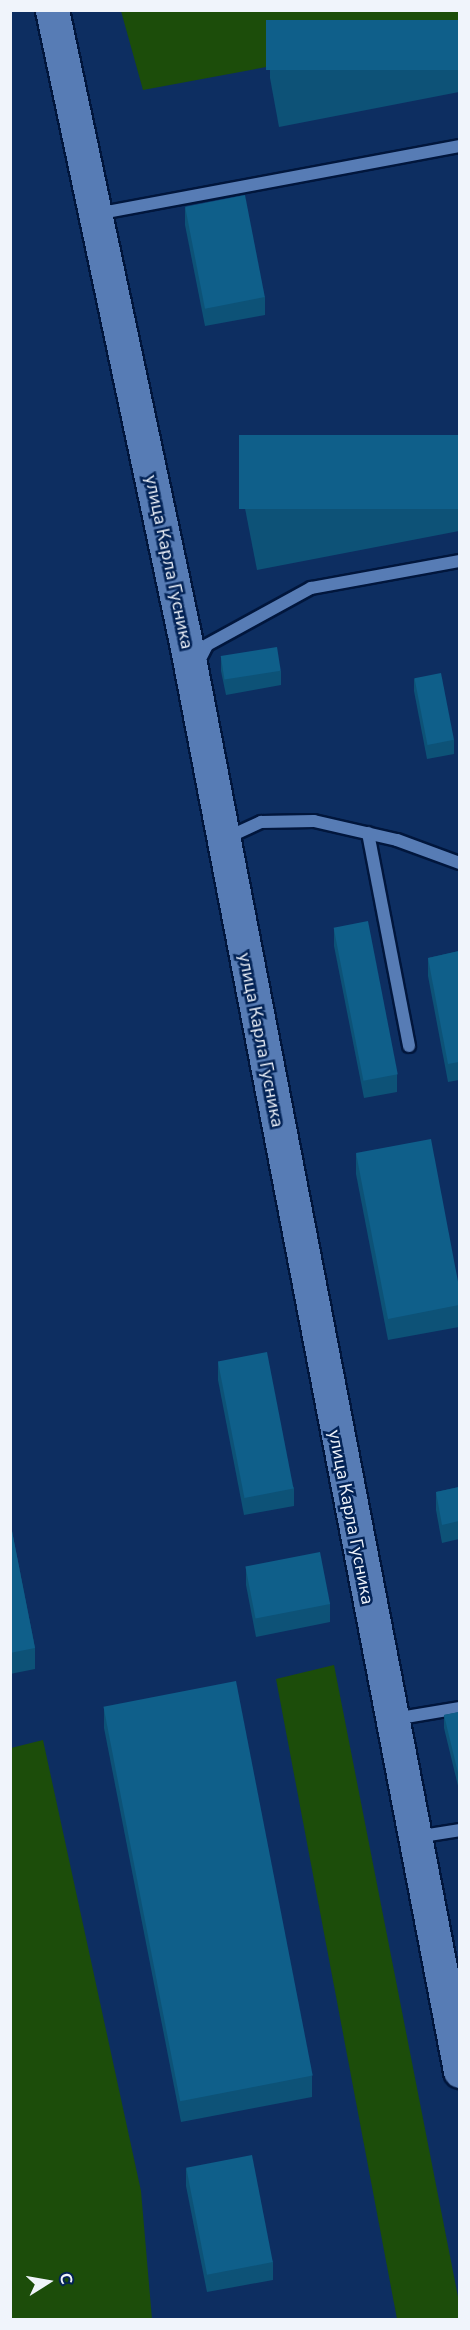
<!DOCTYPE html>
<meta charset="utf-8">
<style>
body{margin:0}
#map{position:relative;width:470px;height:2330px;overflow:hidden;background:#0d2e61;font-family:"Nunito Sans",sans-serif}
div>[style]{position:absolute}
.green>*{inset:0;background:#1c4d0a}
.roads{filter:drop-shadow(2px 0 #01163c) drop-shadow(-2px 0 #01163c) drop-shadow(0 2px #01163c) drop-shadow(0 -2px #01163c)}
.lane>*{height:12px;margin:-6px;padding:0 6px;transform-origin:6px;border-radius:6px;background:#577cb5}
.secondary>*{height:33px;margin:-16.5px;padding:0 16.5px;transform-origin:16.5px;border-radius:16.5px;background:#577cb5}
.wall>*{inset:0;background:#0d5277}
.building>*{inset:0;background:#0f5f8a;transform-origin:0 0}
span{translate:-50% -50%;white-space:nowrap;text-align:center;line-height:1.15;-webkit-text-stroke:5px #032356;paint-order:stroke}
.street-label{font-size:18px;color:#f0f4fb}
.frame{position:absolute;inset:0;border:12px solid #f0f4fb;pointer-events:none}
.north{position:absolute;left:18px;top:2252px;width:60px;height:60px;-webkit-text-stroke:4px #032356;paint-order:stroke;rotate:79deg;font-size:16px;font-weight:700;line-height:24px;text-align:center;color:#f0f4fb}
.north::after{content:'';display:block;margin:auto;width:21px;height:27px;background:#f0f4fb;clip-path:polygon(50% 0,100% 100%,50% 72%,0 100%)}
</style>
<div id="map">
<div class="green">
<div style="clip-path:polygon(121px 11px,459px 11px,459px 31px,143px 90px)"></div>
<div style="clip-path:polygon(334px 1665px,459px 2302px,459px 2319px,397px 2319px,276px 1679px)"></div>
<div style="clip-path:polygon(43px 1740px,141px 2191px,152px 2319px,11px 2319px,11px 1748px)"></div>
</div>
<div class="roads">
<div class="lane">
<div style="left:96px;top:214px;width:370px;rotate:-10.6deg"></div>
<div style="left:197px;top:665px;width:22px;rotate:-63deg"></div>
<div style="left:207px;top:645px;width:119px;rotate:-28.7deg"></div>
<div style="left:311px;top:588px;width:151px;rotate:-10.3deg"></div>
<div style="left:368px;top:833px;width:217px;rotate:79.1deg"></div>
<div style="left:224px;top:839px;width:41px;rotate:-24.7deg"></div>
<div style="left:261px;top:822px;width:53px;rotate:-1.1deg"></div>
<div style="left:314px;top:821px;width:85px;rotate:12.9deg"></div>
<div style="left:397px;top:840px;width:67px;rotate:20.1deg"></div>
<div style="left:394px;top:1719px;width:67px;rotate:-9.5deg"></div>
<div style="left:416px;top:1837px;width:45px;rotate:-9deg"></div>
</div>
<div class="secondary">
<div style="left:52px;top:10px;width:652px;rotate:78.05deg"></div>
<div style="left:187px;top:648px;width:1449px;rotate:79.14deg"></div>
</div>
</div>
<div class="wall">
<div style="clip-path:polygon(459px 20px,459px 92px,279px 127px,270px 78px,270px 57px)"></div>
<div style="clip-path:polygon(185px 207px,265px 297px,265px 315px,205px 326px,185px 225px)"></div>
<div style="clip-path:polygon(459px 435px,459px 531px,257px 570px,243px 498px,243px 476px)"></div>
<div style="clip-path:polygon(221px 658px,281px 671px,281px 685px,226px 695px,221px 671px)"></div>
<div style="clip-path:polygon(414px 678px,454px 740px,454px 754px,427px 759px,414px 691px)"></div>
<div style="clip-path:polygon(334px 928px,397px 1074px,397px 1092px,364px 1098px,334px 946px)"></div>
<div style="clip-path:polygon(459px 951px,459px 1080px,448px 1082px,428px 976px,428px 958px)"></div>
<div style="clip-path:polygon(356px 1153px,459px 1287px,459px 1327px,388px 1340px,356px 1174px)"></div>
<div style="clip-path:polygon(218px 1362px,294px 1488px,294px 1506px,244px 1515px,218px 1380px)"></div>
<div style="clip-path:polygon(459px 1487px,459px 1539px,442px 1543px,436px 1510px,436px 1492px)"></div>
<div style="clip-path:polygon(10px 1521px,35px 1648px,35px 1669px,10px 1674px)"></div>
<div style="clip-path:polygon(246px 1567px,330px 1604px,330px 1622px,256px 1637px,246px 1585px)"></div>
<div style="clip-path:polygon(104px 1707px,312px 2076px,312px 2097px,181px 2122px,104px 1728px)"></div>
<div style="clip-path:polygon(459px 1712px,459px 1790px,444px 1728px,444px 1715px)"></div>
<div style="clip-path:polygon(186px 2168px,273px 2262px,273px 2280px,207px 2292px,186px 2186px)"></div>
</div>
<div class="building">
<div style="left:459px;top:20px;width:50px;height:193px;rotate:90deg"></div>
<div style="left:245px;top:195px;width:104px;height:61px;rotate:79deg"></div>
<div style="left:459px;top:435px;width:74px;height:220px;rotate:90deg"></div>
<div style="left:277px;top:647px;width:24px;height:57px;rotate:81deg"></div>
<div style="left:441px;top:673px;width:68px;height:27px;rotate:79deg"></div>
<div style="left:368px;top:921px;width:156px;height:35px;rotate:79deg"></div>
<div style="clip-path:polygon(459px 951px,459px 1062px,448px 1064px,428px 958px)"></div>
<div style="clip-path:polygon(431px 1139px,459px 1287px,459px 1305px,388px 1319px,356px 1153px)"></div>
<div style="left:267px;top:1352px;width:139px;height:50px;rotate:79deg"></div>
<div style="clip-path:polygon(459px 1487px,459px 1521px,442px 1525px,436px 1492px)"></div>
<div style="clip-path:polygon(10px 1521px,35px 1648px,10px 1653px)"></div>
<div style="left:320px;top:1552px;width:53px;height:76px;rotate:79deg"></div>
<div style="left:236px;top:1681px;width:402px;height:135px;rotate:79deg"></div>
<div style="clip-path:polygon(459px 1712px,459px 1777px,444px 1715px)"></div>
<div style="left:252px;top:2155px;width:109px;height:67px;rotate:79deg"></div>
</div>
<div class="street-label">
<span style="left:169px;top:562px;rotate:78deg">улица Карла Гусника</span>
<span style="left:261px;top:1040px;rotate:79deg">улица Карла Гусника</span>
<span style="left:351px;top:1517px;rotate:79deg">улица Карла Гусника</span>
</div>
<div class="frame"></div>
<div class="north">С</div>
</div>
